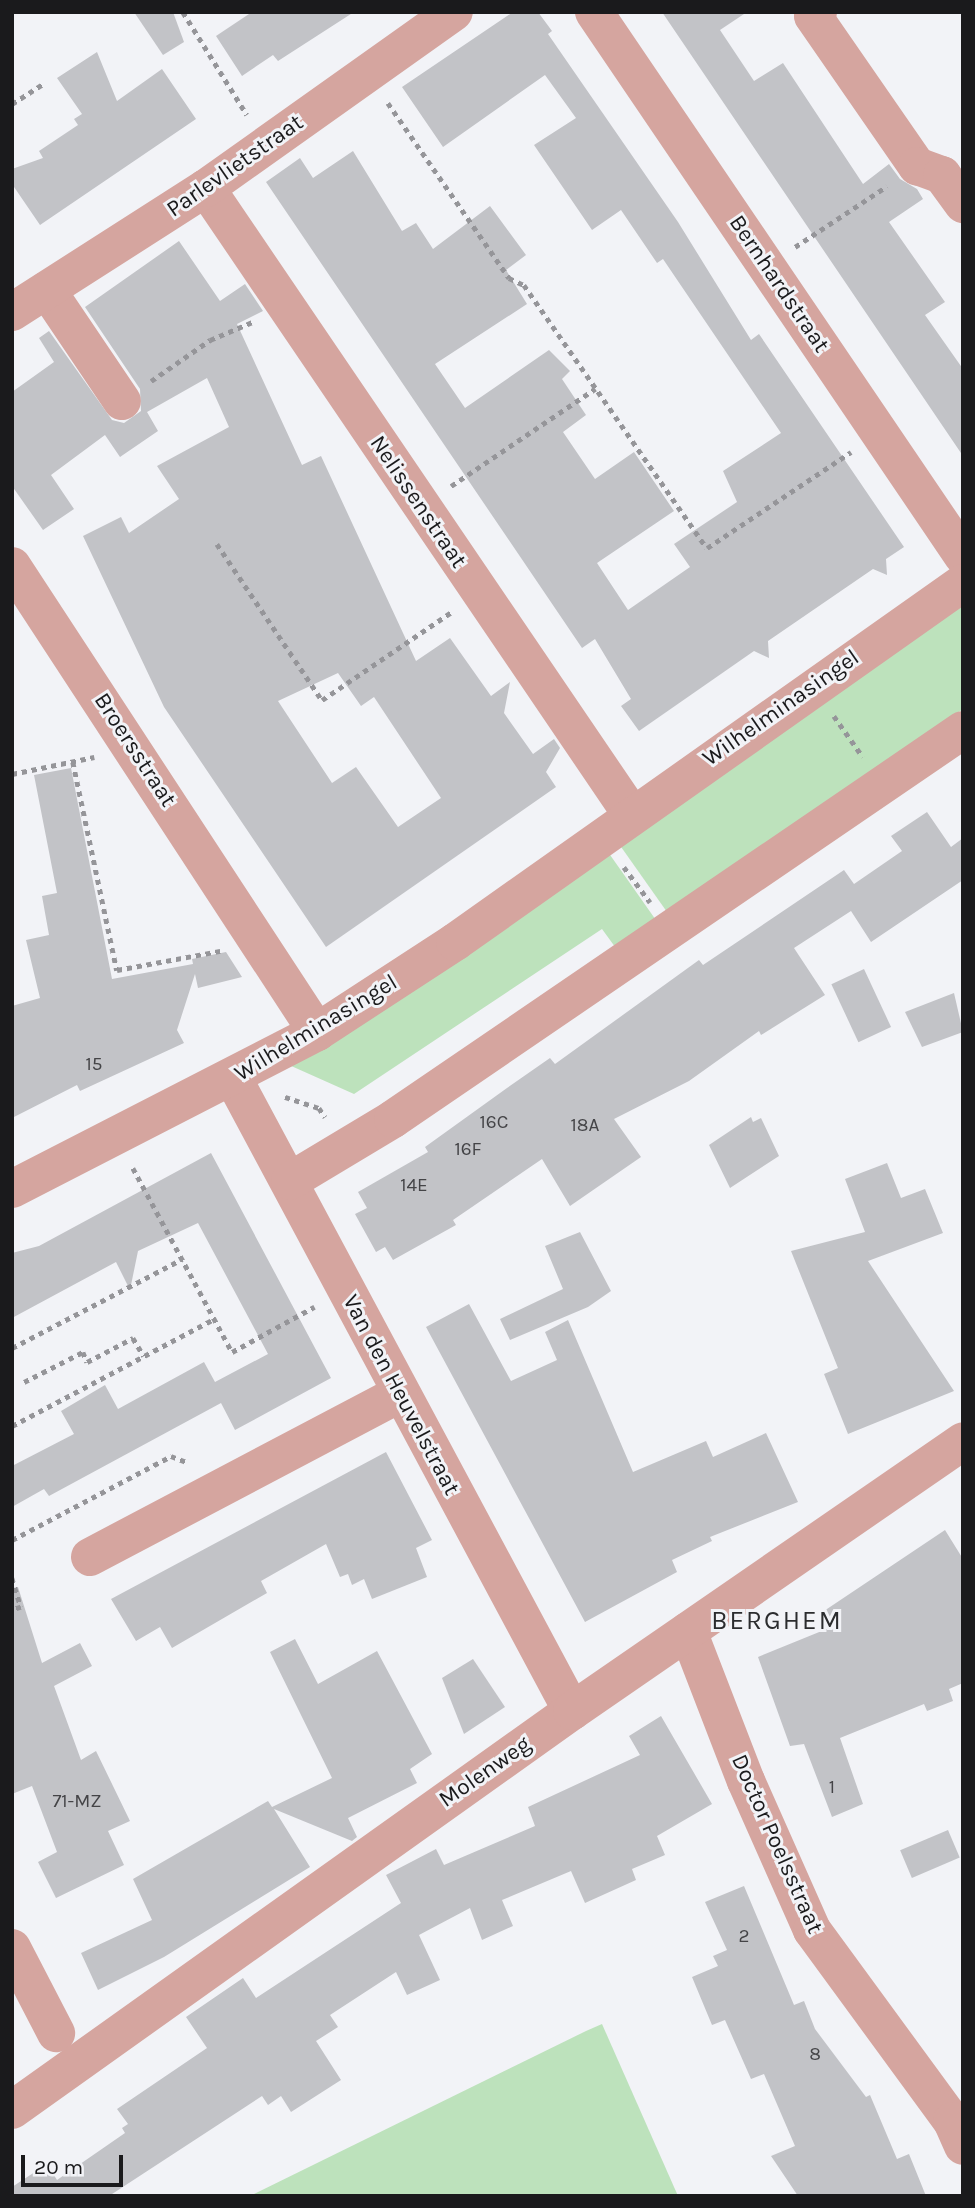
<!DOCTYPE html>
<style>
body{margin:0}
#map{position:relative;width:975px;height:2208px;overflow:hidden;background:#f2f3f7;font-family:Karla,sans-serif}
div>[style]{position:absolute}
.green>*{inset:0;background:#bde2bc}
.building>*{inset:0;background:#c2c3c7;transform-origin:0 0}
.path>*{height:4.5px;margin-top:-2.25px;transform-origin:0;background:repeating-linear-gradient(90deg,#959599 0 5px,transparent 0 10px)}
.minor>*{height:38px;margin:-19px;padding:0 19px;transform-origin:19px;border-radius:19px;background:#d5a59f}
span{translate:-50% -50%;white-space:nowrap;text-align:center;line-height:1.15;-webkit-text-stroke:6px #f2f3f7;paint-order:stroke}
.number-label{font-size:19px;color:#444447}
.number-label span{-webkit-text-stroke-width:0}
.street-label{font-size:23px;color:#1a1a1c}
.quarter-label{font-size:26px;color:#2b2c2e;letter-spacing:2px}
.frame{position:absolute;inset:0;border:14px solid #1a1a1c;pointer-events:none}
.scale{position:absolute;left:21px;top:2155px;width:102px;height:32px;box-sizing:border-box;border:4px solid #1a1a1c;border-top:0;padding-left:9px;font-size:21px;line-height:24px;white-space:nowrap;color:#1a1a1c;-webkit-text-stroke:5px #f2f3f7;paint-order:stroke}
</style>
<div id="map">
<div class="green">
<div style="clip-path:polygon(963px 597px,963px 709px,667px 912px,619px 844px)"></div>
<div style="clip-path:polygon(608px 852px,658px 923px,618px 951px,602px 929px,354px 1094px,289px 1065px)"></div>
<div style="clip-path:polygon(602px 2024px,678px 2196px,250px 2196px,586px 2031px)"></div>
</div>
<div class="building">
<div style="clip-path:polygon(134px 12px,173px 12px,184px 42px,163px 55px)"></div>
<div style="clip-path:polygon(252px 12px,354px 12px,278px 61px,273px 55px,242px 76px,216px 36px)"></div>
<div style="clip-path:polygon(513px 12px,538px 12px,552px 31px,548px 34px,678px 222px,751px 340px,759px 334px,904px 547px,886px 559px,887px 575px,873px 569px,768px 641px,769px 658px,754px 651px,639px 731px,621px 706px,631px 699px,595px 639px,582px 648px,266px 182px,300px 158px,313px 178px,353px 151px,402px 231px,416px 223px,433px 249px,490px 206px,526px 255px,506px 270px,527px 304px,435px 364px,465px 408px,549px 350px,570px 371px,562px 379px,586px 415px,563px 432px,595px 479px,634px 452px,674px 511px,597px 563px,628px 610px,690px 567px,674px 544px,737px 502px,723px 471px,781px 433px,663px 259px,657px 263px,621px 210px,592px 230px,534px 145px,576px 118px,545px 75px,443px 147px,402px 87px)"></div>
<div style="clip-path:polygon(662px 12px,747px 12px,720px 30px,754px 81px,783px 63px,863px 184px,889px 164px,900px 179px,917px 189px,923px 199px,889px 222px,945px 302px,925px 315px,963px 369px,963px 456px)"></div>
<div style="clip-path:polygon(97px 52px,117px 101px,162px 69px,196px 119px,40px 225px,12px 184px,12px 169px,43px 158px,39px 151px,78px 125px,74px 119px,82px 114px,57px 78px)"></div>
<div style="clip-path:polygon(evenodd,179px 241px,220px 301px,245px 284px,263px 311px,237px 324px,302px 465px,321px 456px,416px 661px,450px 638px,491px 696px,510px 682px,504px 713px,533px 754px,554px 739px,560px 748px,546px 772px,556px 787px,326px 947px,164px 707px,83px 536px,121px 517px,129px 533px,179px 499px,157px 466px,229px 427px,207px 378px,147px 412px,158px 431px,120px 457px,105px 435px,51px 475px,74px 509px,43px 530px,12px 486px,12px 392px,54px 362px,39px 338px,49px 331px,112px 420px,124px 423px,141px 411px,140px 389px,85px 307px,179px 241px,338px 673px,361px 706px,374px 697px,441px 798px,398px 827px,356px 767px,332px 783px,278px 701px,338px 673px)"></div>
<div style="clip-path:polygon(71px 768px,112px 979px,193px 964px,192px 959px,226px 952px,242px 977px,198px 988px,195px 974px,177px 1030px,184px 1043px,80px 1091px,77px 1085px,12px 1118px,12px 1006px,40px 998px,26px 940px,49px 935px,42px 896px,57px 893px,34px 775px)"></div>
<div style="clip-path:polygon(927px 812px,951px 847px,963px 838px,963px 880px,871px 942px,851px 911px,794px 948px,825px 995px,761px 1035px,759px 1031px,689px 1081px,614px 1119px,641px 1157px,570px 1206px,542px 1159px,453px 1220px,456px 1225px,393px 1260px,385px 1247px,376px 1252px,355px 1214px,367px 1208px,358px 1192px,428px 1152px,425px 1147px,507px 1088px,550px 1058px,555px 1064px,699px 960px,703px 965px,844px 870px,854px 884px,902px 851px,891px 836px)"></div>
<div style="left:864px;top:969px;width:64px;height:36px;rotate:65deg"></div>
<div style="clip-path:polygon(954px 993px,963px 1032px,922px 1047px,905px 1012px)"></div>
<div style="clip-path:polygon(751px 1117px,753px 1122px,761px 1118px,779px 1156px,730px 1188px,709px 1145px)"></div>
<div style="clip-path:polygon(211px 1153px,331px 1378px,235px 1430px,221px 1403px,49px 1496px,44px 1489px,12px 1507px,12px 1466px,74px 1434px,61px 1411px,105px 1385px,118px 1409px,204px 1362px,215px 1382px,268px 1354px,198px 1223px,138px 1251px,130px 1290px,116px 1262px,12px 1318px,12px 1253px,39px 1246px)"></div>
<div style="clip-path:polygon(887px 1163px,901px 1198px,925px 1189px,943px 1233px,868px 1261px,954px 1391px,848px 1434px,824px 1374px,838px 1368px,791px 1251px,865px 1232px,845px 1179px)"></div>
<div style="clip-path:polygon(580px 1232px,611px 1291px,588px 1307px,510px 1340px,500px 1319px,563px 1289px,545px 1246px)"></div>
<div style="clip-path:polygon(469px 1304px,511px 1381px,557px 1360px,545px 1332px,568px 1320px,633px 1472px,706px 1441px,713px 1457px,766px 1433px,798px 1502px,710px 1537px,712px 1541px,672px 1560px,677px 1572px,585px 1622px,426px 1327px)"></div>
<div style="clip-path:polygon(386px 1452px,432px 1540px,416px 1548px,427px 1577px,372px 1599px,364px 1579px,352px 1585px,348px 1574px,340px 1577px,326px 1544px,261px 1581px,267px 1593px,172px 1648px,160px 1627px,136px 1641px,111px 1599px)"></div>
<div style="clip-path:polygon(945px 1530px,963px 1559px,963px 1683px,949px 1689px,953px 1701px,927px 1711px,924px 1704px,840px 1738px,863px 1804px,832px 1817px,804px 1744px,790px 1746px,758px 1657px,834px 1626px,824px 1611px)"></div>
<div style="clip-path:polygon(18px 1587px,42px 1663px,80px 1643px,92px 1666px,54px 1686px,81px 1760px,96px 1751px,130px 1821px,108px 1831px,124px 1865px,56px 1898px,38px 1862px,57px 1852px,32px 1786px,12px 1794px,12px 1588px)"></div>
<div style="clip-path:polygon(295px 1639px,318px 1684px,377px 1651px,432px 1754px,410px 1769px,417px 1783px,348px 1818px,357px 1837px,352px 1841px,274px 1809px,310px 1867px,164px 1957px,98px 1990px,81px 1953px,152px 1920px,133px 1879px,268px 1801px,272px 1807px,332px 1778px,270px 1652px)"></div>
<div style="clip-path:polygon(473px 1659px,505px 1707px,464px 1734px,442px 1678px)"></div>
<div style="clip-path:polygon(661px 1716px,712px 1804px,657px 1836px,665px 1855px,632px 1869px,636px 1880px,585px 1903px,571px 1871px,502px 1900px,513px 1926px,482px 1940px,470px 1908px,419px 1935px,440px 1980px,407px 1995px,396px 1972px,330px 2015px,338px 2027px,316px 2041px,341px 2080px,291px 2112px,281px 2096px,268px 2105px,262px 2096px,109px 2196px,12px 2196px,12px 2187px,47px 2164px,57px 2180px,125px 2133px,122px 2128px,128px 2124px,117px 2109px,207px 2048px,186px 2017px,243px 1978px,256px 1998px,401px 1903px,386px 1875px,436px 1849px,444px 1865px,535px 1826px,528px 1807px,640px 1755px,629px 1736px)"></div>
<div style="left:948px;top:1830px;width:30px;height:52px;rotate:67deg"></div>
<div style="clip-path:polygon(744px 1886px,794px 2005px,804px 2001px,815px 2029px,866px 2097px,870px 2095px,897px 2159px,909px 2154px,926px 2196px,798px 2196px,771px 2156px,795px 2146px,764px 2074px,751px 2079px,725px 2020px,712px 2025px,692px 1977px,718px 1966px,713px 1956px,727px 1950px,705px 1902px)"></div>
</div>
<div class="path">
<div style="left:183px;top:12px;width:121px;rotate:58.1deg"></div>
<div style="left:388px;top:103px;width:213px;rotate:55.3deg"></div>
<div style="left:509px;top:278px;width:17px;rotate:25deg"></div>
<div style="left:524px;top:285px;width:320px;rotate:55.2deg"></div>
<div style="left:707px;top:548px;width:173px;rotate:-33.7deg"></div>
<div style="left:12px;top:104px;width:37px;rotate:-33deg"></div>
<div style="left:795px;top:247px;width:110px;rotate:-33.5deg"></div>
<div style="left:151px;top:381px;width:72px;rotate:-34.8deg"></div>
<div style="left:210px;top:340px;width:49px;rotate:-22.9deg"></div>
<div style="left:451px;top:486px;width:174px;rotate:-34deg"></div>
<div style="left:217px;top:544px;width:188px;rotate:56.1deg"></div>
<div style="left:322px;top:700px;width:158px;rotate:-34.2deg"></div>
<div style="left:834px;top:716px;width:50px;rotate:54.7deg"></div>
<div style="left:73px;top:762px;width:213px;rotate:78.1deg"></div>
<div style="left:117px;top:970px;width:105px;rotate:-10.5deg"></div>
<div style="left:12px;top:774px;width:84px;rotate:-11.7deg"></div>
<div style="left:624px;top:867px;width:44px;rotate:53.4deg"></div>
<div style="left:285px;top:1097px;width:36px;rotate:18deg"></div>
<div style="left:319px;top:1108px;width:11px;rotate:56deg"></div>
<div style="left:133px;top:1168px;width:209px;rotate:61.7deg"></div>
<div style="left:232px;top:1352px;width:94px;rotate:-28.8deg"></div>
<div style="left:12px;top:1348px;width:192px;rotate:-27.6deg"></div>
<div style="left:24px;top:1382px;width:66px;rotate:-27deg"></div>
<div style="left:83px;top:1352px;width:11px;rotate:68deg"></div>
<div style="left:87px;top:1362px;width:52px;rotate:-27.6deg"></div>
<div style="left:133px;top:1338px;width:21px;rotate:59deg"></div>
<div style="left:12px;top:1426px;width:229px;rotate:-27.9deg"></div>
<div style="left:12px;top:1540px;width:180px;rotate:-27.8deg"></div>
<div style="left:171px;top:1456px;width:19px;rotate:21deg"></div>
<div style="left:12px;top:1578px;width:30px;rotate:73deg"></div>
<div style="left:21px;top:1607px;width:9px;rotate:162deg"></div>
</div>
<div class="minor">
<div style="left:594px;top:12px;width:657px;rotate:55.85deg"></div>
<div style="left:818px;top:12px;width:6px;rotate:141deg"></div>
<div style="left:813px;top:16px;width:183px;rotate:55.3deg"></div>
<div style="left:917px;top:166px;width:27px;rotate:20deg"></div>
<div style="left:942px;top:175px;width:36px;rotate:54deg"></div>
<div style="left:206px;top:188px;width:758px;rotate:55.81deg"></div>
<div style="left:47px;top:290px;width:134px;rotate:56deg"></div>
<div style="left:12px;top:312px;width:230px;rotate:-32.6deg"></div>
<div style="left:206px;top:188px;width:304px;rotate:-35.4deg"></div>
<div style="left:12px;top:566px;width:557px;rotate:56.79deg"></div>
<div style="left:233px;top:1078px;width:718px;rotate:61.83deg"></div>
<div style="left:290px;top:1181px;width:120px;rotate:-31deg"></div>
<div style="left:393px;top:1119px;width:690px;rotate:-34.31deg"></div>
<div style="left:12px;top:1189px;width:343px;rotate:-27.2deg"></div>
<div style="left:317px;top:1032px;width:165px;rotate:-33.1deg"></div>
<div style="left:455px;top:942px;width:622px;rotate:-35.25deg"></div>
<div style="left:90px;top:1557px;width:349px;rotate:-27.8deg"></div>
<div style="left:688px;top:1631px;width:161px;rotate:68.9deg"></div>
<div style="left:746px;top:1781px;width:163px;rotate:66.1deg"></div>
<div style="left:812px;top:1930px;width:237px;rotate:53.8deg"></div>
<div style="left:952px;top:2121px;width:27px;rotate:66deg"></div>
<div style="left:12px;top:1948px;width:96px;rotate:62.6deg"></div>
<div style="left:12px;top:2110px;width:688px;rotate:-35.47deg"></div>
<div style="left:572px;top:1711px;width:475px;rotate:-34.6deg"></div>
</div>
<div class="number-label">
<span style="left:94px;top:1065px">15</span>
<span style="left:494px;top:1123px">16C</span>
<span style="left:585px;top:1126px">18A</span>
<span style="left:468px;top:1150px">16F</span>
<span style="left:414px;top:1186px">14E</span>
<span style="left:832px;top:1788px">1</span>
<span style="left:77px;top:1802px">71-MZ</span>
<span style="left:744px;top:1937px">2</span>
<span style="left:815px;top:2055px">8</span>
</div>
<div class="street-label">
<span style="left:235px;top:166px;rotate:-35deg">Parlevlietstraat</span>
<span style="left:779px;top:284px;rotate:56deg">Bernhardstraat</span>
<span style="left:418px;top:502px;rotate:56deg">Nelissenstraat</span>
<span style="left:781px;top:708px;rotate:-35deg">Wilhelminasingel</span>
<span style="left:135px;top:750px;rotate:57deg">Broersstraat</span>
<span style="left:316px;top:1028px;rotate:-31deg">Wilhelminasingel</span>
<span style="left:401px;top:1395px;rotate:62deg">Van den Heuvelstraat</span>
<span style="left:485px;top:1772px;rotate:-35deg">Molenweg</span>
<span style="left:777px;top:1844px;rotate:66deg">Doctor Poelsstraat</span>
</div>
<div class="quarter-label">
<span style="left:777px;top:1621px">BERGHEM</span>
</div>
<div class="frame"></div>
<div class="scale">20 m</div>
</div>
